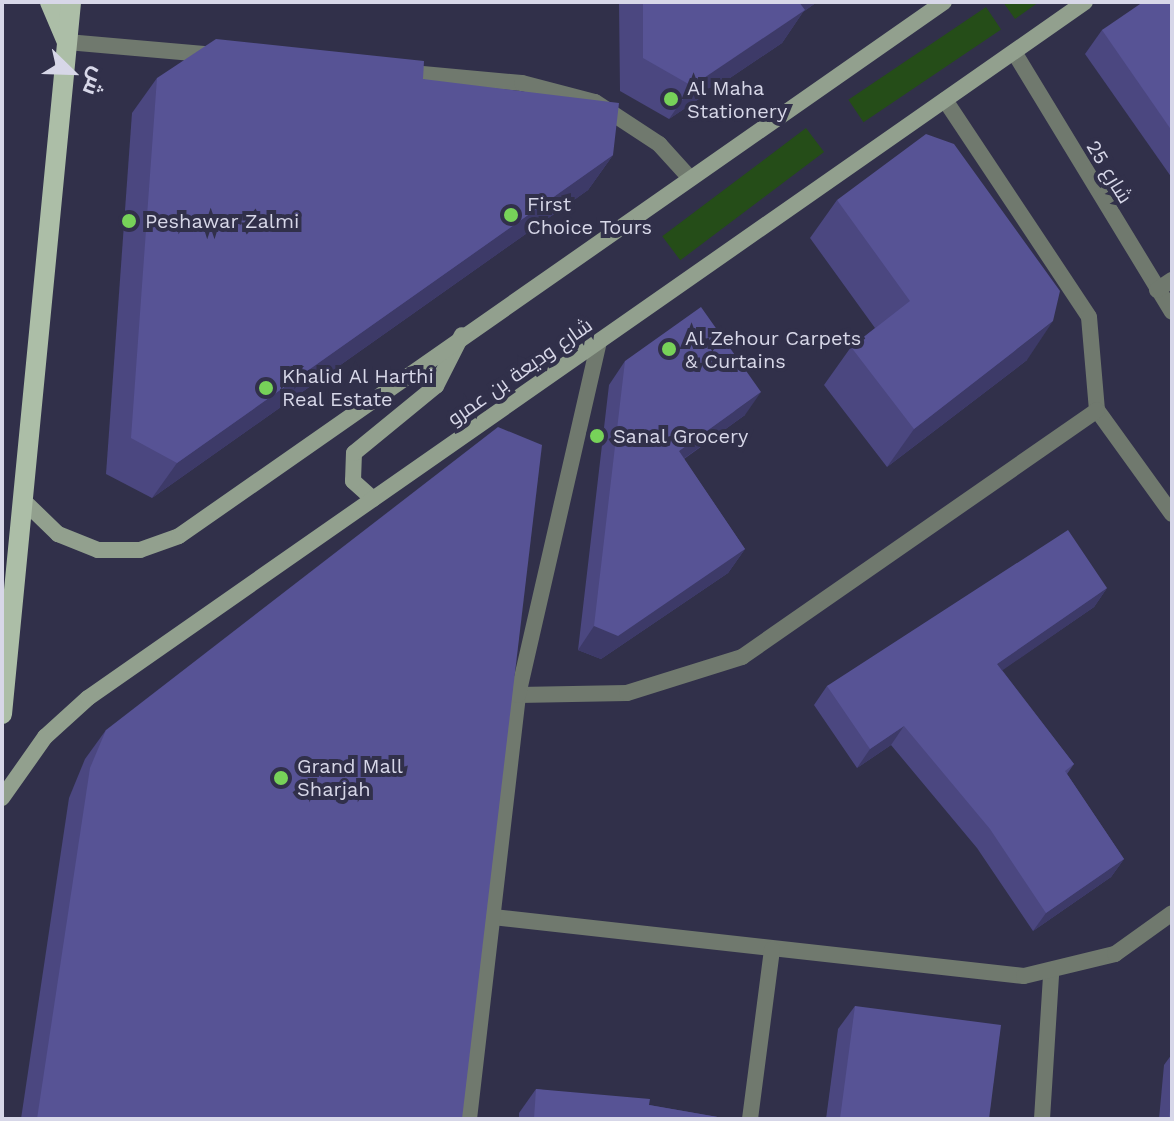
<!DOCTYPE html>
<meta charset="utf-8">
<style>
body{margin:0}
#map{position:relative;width:1174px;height:1121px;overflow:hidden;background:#31304a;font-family:"Work Sans",Cairo,sans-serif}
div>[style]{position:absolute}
.green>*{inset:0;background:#254d18;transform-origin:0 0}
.lane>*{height:16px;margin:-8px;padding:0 8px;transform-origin:8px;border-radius:8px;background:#70796e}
.street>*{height:16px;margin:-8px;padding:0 8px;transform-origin:8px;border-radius:8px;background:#70796e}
.secondary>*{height:16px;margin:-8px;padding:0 8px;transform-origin:8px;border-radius:8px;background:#92a08e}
.primary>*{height:20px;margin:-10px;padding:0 10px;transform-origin:10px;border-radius:10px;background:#acbea7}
.wall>*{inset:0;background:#4b4780}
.shaded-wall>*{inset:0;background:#3d3a68}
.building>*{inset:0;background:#575395}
.dots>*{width:22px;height:22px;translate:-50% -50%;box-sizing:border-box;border:4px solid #31304a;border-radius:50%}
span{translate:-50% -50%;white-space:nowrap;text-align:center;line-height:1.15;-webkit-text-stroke:8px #31304a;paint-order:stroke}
.poi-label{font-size:20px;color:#d7d7e8}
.left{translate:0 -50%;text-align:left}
.street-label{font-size:20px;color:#d7d7e8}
.frame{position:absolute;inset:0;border:4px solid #d7d7e8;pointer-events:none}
.north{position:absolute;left:32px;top:32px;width:80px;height:80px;-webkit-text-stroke:6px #31304a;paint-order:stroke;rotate:113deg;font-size:22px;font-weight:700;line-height:32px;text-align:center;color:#d7d7e8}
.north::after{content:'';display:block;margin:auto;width:28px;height:36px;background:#d7d7e8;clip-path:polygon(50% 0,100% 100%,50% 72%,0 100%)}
</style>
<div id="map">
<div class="green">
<div style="clip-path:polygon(1003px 2px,1039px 2px,1015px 19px)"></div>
<div style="left:986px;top:7px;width:27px;height:166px;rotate:56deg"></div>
<div style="left:806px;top:128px;width:30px;height:180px;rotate:53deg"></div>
</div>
<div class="lane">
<div style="left:67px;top:42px;width:149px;rotate:5deg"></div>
<div style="left:401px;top:72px;width:121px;rotate:5.2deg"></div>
<div style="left:522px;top:83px;width:75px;rotate:14.6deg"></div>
<div style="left:595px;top:102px;width:77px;rotate:33.3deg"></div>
<div style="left:659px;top:144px;width:45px;rotate:47.7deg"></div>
<div style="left:1042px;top:1119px;width:144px;rotate:-86.4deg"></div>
</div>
<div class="street">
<div style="left:1014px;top:52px;width:304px;rotate:58.7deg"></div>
<div style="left:945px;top:100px;width:260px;rotate:56.4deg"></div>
<div style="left:1089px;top:317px;width:93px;rotate:85.1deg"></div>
<div style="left:1097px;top:410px;width:128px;rotate:54.2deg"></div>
<div style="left:1157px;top:290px;width:18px;rotate:-34deg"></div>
<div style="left:518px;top:695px;width:109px;rotate:-1.1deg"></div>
<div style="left:627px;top:693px;width:121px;rotate:-17.4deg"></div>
<div style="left:742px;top:657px;width:432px;rotate:-34.8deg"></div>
<div style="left:493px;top:917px;width:534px;rotate:6.34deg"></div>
<div style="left:1024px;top:976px;width:94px;rotate:-13.6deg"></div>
<div style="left:1115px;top:954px;width:70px;rotate:-35.7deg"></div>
<div style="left:469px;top:1119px;width:427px;rotate:-83.4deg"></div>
<div style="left:518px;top:695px;width:362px;rotate:-77.1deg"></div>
<div style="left:750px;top:1119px;width:171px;rotate:-82.6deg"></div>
</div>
<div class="secondary">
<div style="left:373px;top:499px;width:27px;rotate:-138deg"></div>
<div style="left:353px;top:481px;width:28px;rotate:-88deg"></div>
<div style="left:354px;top:453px;width:106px;rotate:-39.3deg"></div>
<div style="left:436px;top:386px;width:57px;rotate:-63deg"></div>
<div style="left:28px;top:505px;width:42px;rotate:44deg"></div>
<div style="left:58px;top:534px;width:43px;rotate:21.8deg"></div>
<div style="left:98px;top:550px;width:42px"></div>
<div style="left:140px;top:550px;width:41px;rotate:-19.7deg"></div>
<div style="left:179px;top:536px;width:933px;rotate:-34.92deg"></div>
<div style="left:2px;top:798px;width:75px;rotate:-54.8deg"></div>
<div style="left:45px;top:737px;width:58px;rotate:-42.2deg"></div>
<div style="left:88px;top:698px;width:1216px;rotate:-34.92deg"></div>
</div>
<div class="primary">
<div style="left:50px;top:2px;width:43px;rotate:67deg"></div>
<div style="left:2px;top:714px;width:715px;rotate:-84.46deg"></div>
</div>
<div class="wall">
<div style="clip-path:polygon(619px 2px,817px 2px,803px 12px,782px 43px,669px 119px,620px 91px)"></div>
<div style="clip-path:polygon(1172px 2px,1172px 178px,1085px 54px,1102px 30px)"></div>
<div style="clip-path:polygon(157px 78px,423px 79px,613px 155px,588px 190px,152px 498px,106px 474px,132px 113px)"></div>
<div style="clip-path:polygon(837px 200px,1027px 360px,887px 467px,824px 385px,851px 347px,875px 328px,810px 238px)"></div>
<div style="clip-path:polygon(625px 361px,745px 415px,684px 459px,745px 549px,728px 573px,601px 659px,578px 650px,609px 385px)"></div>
<div style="clip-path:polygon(1107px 588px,1094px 607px,1002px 670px,1074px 764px,1067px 774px,1124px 859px,1111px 877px,1033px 931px,977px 848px,891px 745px,857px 768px,814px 705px,827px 686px)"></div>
<div style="clip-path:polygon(106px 730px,462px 1119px,21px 1119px,69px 798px,85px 759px)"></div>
<div style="clip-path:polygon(855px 1006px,989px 1119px,826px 1119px,838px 1029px)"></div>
<div style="clip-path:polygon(1172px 1054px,1172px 1119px,1159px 1119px,1164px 1065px)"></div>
<div style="clip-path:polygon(536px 1089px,649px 1105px,729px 1119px,519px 1119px,519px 1113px)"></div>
</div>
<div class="shaded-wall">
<div style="clip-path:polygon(795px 2px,817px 2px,803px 12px,782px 43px,669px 119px,692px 86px)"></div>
<div style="clip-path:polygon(613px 155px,588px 190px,152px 498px,177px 463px)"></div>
<div style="clip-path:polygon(1053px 321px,1027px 360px,887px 467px,914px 429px)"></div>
<div style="clip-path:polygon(761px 392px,745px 415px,662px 474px,679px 451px)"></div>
<div style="clip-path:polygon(745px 549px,728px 573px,601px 659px,578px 650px,594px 626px)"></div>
<div style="clip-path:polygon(1107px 588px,1094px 607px,984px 683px,997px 664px)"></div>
<div style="clip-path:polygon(904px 726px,891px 745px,857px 768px,870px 749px)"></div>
<div style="clip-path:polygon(1124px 859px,1111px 877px,1033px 931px,1046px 913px)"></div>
</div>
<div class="building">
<div style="clip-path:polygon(643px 2px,799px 2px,805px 10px,692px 86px,643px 58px)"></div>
<div style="clip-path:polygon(1143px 2px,1172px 2px,1172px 131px,1102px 30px)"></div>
<div style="clip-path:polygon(216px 39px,424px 61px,423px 79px,619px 103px,613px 155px,177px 463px,131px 438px,157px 78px)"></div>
<div style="clip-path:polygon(926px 134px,954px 144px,1060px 291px,1053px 321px,914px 429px,851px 347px,910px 301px,837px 200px)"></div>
<div style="clip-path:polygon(701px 307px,761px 392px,679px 451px,745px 549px,618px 636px,594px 626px,625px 361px)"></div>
<div style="clip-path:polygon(498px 427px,542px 445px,462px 1119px,37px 1119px,90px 768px,106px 730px)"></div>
<div style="clip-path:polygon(1068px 530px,1107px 588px,997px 664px,1074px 764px,1065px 771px,1124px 859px,1046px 913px,990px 829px,904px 726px,870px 749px,827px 686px)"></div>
<div style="clip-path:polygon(855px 1006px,1001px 1025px,989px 1119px,840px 1119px)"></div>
<div style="clip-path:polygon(536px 1089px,650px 1099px,649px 1105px,729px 1119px,534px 1119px)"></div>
<div style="clip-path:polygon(1172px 1091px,1172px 1119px,1169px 1119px)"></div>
</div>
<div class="dots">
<div style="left:671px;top:99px;background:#77d259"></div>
<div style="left:511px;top:215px;background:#77d259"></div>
<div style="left:129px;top:221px;background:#77d259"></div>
<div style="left:669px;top:349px;background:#77d259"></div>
<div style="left:266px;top:388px;background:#77d259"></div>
<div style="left:597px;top:436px;background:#77d259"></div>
<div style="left:281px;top:778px;background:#77d259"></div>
</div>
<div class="poi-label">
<span class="left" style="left:687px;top:100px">Al Maha<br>Stationery</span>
<span class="left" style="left:527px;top:216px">First<br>Choice Tours</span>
<span class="left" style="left:145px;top:221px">Peshawar Zalmi</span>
<span class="left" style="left:685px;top:350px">Al Zehour Carpets<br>&amp; Curtains</span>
<span class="left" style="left:282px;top:388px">Khalid Al Harthi<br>Real Estate</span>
<span class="left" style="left:613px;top:436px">Sanal Grocery</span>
<span class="left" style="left:297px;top:778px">Grand Mall<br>Sharjah</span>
</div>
<div class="street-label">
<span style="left:1109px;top:172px;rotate:59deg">شارع 25</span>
<span style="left:520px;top:372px;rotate:-35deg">شارع وديعة بن عمرو</span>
</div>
<div class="frame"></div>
<div class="north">ش</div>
</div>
